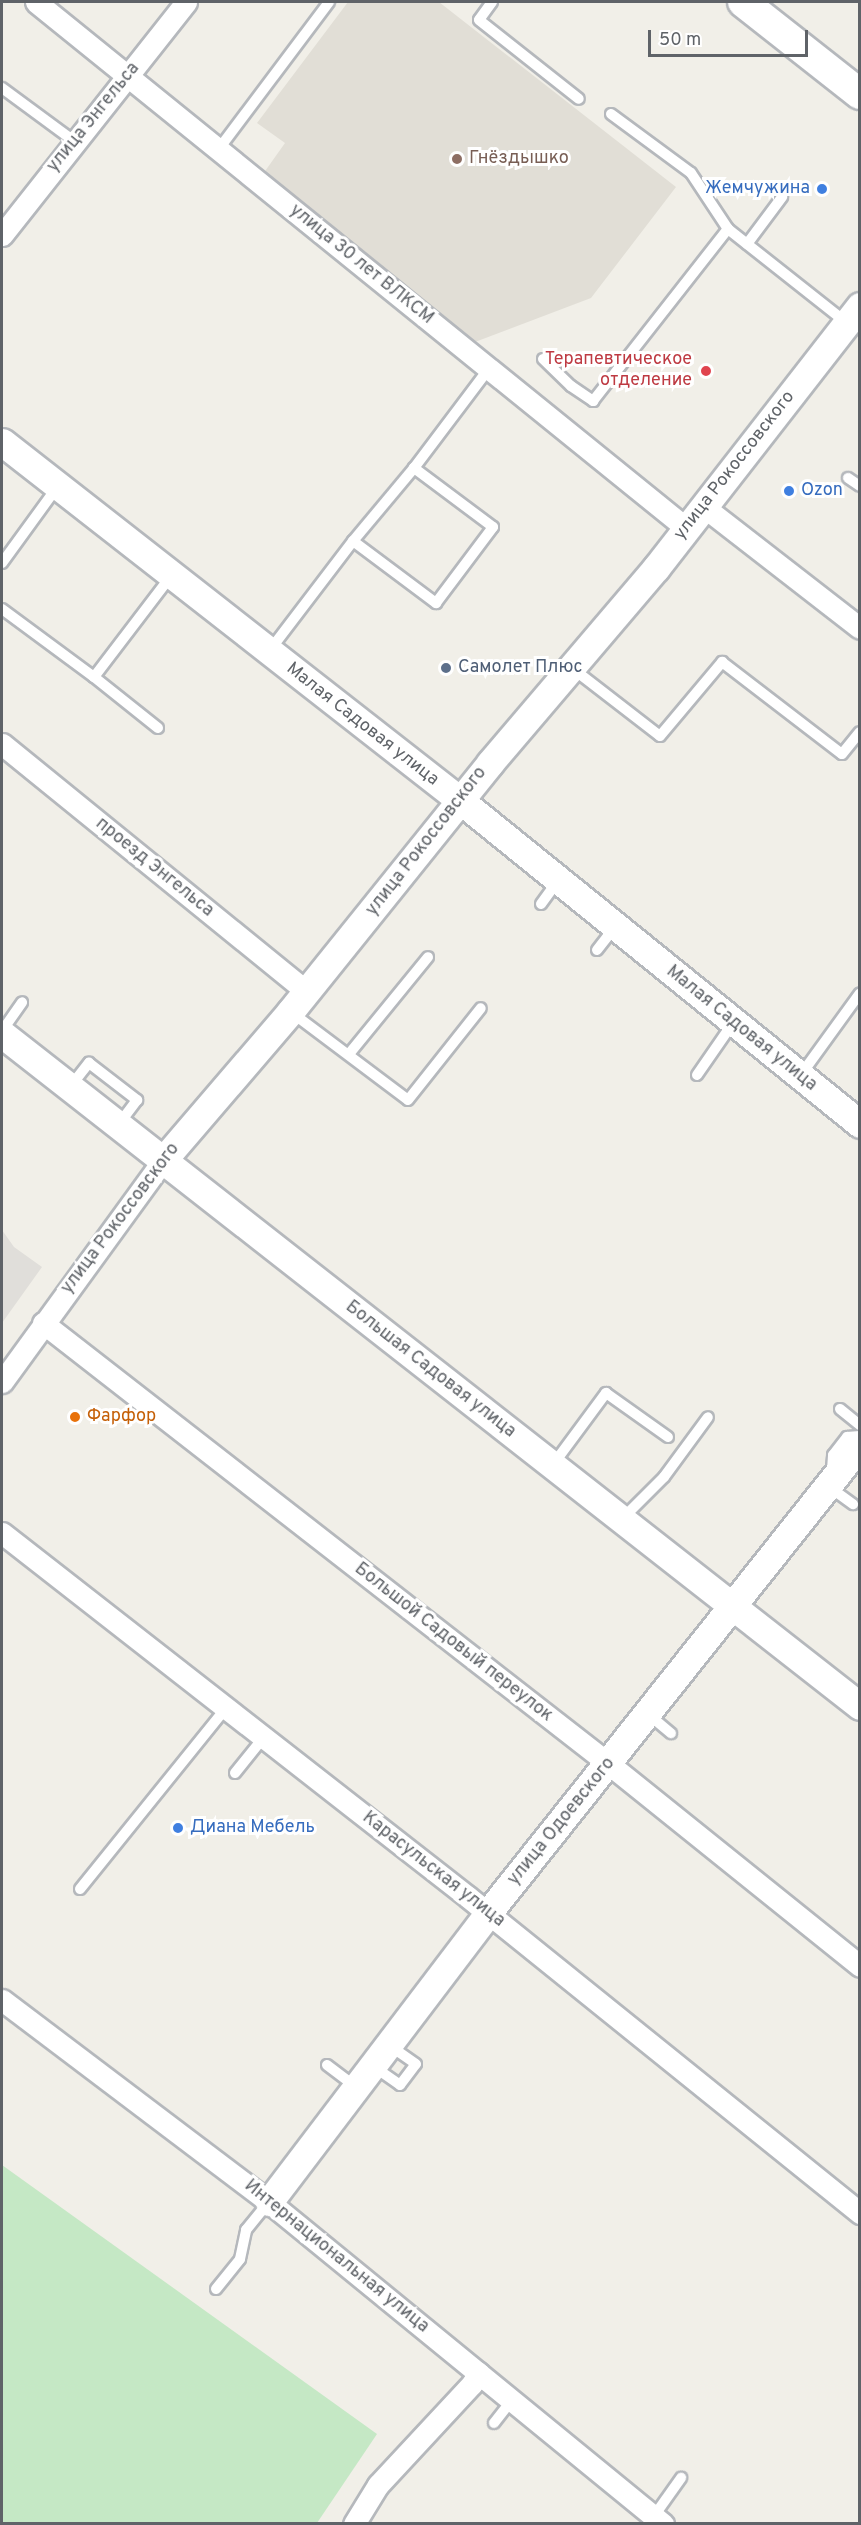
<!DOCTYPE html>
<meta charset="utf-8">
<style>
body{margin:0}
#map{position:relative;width:861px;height:2525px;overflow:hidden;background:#f1efe8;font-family:Overpass,sans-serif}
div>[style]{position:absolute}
.industrial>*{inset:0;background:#e0deda}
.education>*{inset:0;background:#e1ded6}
.green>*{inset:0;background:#c5e8c5}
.roads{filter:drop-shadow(2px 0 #b5b8bc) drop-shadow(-2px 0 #b5b8bc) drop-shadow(0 2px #b5b8bc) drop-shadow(0 -2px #b5b8bc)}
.service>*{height:10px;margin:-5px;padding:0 5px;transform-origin:5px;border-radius:5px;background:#fff}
.minor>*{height:21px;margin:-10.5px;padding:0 10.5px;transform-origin:10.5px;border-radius:10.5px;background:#fff}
.tertiary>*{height:27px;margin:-13.5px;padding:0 13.5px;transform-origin:13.5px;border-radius:13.5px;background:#fff}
.secondary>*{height:30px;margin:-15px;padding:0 15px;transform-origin:15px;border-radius:15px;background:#fff}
.dots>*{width:16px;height:16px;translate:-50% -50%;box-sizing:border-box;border:3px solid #fff;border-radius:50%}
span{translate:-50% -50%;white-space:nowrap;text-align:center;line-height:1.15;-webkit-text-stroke:6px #fff;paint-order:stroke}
.street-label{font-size:18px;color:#5f6368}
.education-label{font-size:18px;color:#785e54}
.left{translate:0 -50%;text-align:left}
.shop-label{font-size:18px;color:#366cbe}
.right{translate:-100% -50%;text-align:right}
.health-label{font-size:18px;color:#be3a42}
.service-label{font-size:18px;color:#4e5e75}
.food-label{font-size:18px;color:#c56008}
.frame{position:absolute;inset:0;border:3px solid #5f6368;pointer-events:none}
.scale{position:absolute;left:648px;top:30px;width:160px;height:27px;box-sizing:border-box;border:3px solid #5f6368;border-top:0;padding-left:8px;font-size:18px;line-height:21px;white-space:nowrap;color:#5f6368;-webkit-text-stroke:4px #fff;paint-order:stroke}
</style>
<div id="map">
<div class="industrial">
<div style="clip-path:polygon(2px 1230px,14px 1247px,42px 1267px,2px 1323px)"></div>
</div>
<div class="education">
<div style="clip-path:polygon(348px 2px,439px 2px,676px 187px,591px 298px,475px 342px,263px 174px,285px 143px,257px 123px)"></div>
</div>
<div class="green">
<div style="clip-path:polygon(2px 2165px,377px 2434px,317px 2523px,2px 2523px)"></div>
</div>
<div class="roads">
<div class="service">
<div style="left:492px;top:2px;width:22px;rotate:126deg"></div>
<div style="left:479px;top:20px;width:127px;rotate:38.3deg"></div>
<div style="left:2px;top:88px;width:89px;rotate:36.4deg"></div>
<div style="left:611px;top:114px;width:99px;rotate:36.4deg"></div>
<div style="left:691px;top:173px;width:67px;rotate:56.5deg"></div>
<div style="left:218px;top:150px;width:185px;rotate:-53.1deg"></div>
<div style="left:747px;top:244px;width:59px;rotate:-53.3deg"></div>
<div style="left:543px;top:359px;width:39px;rotate:44deg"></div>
<div style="left:571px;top:386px;width:27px;rotate:34deg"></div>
<div style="left:593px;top:401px;width:219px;rotate:-51.9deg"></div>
<div style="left:728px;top:229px;width:152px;rotate:38.3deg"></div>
<div style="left:848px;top:478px;width:14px;rotate:34deg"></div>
<div style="left:353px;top:541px;width:95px;rotate:-50.1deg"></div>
<div style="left:2px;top:563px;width:95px;rotate:-54deg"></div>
<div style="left:2px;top:609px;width:114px;rotate:36.5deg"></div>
<div style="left:270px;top:650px;width:137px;rotate:-52.7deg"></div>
<div style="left:353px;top:541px;width:104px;rotate:36.8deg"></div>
<div style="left:436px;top:603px;width:95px;rotate:-53.1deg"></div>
<div style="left:493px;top:527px;width:99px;rotate:-143.2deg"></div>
<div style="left:414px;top:468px;width:126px;rotate:-53deg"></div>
<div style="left:572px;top:668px;width:111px;rotate:37.7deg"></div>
<div style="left:660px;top:736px;width:97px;rotate:-50deg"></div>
<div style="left:722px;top:662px;width:151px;rotate:37.5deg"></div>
<div style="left:842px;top:754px;width:28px;rotate:-51deg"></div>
<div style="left:158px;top:728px;width:82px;rotate:-141.4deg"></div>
<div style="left:94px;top:677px;width:127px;rotate:-52.7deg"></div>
<div style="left:541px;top:904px;width:29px;rotate:-54deg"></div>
<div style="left:597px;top:950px;width:29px;rotate:-52deg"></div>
<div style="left:291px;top:1012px;width:146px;rotate:36.9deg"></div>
<div style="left:408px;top:1100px;width:117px;rotate:-51.6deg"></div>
<div style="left:2px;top:1031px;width:35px;rotate:-55deg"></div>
<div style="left:349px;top:1054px;width:125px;rotate:-50.8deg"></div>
<div style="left:697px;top:1075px;width:63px;rotate:-55.3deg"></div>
<div style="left:800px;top:1076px;width:102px;rotate:-54.1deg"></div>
<div style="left:70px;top:1087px;width:31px;rotate:-52deg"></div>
<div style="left:89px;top:1063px;width:61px;rotate:37.6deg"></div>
<div style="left:137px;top:1100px;width:30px;rotate:127deg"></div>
<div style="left:840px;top:1409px;width:26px;rotate:39deg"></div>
<div style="left:552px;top:1466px;width:91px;rotate:-53.5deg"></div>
<div style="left:606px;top:1393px;width:76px;rotate:35.4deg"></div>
<div style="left:832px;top:1470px;width:15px;rotate:-86deg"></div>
<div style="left:833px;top:1455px;width:23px;rotate:-52deg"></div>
<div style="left:847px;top:1437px;width:13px;rotate:-4deg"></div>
<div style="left:828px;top:1486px;width:31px;rotate:36deg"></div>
<div style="left:623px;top:1518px;width:58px;rotate:-45deg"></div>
<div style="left:664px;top:1477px;width:74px;rotate:-53.7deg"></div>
<div style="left:648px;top:1714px;width:30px;rotate:40deg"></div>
<div style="left:235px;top:1773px;width:46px;rotate:-51.1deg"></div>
<div style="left:80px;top:1889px;width:233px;rotate:-51.1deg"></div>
<div style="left:327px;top:2065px;width:36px;rotate:37deg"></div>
<div style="left:373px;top:2066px;width:33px;rotate:35deg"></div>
<div style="left:400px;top:2085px;width:26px;rotate:-53deg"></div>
<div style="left:416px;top:2064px;width:33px;rotate:-145deg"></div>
<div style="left:216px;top:2289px;width:38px;rotate:-51deg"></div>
<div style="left:240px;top:2259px;width:30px;rotate:-78deg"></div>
<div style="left:246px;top:2230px;width:36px;rotate:-51deg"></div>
<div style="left:494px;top:2423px;width:29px;rotate:-52deg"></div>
<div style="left:654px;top:2516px;width:47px;rotate:-54.6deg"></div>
</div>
<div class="minor">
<div style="left:36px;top:2px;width:836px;rotate:38.98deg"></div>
<div style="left:2px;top:235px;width:297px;rotate:-51.7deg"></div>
<div style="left:704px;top:507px;width:197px;rotate:37.8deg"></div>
<div style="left:2px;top:744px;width:393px;rotate:39.1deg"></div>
<div style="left:43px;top:1323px;width:718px;rotate:37.92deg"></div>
<div style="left:609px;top:1764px;width:322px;rotate:38.8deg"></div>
<div style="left:2px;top:1382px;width:276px;rotate:-54deg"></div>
<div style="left:2px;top:1533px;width:591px;rotate:37.99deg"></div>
<div style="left:468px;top:1897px;width:504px;rotate:38.87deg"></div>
<div style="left:2px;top:2000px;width:335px;rotate:37.1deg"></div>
<div style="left:269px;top:2202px;width:509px;rotate:39.26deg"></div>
<div style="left:354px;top:2524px;width:46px;rotate:-58.4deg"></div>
<div style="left:378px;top:2485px;width:138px;rotate:-47.1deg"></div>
<div style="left:472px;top:2384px;width:13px;rotate:-61deg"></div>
</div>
<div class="tertiary">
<div style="left:2px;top:442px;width:583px;rotate:38.03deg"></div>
<div style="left:461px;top:801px;width:513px;rotate:38.99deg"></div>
<div style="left:2px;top:1034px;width:1090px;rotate:38.07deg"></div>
<div style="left:164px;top:1159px;width:194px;rotate:-49.4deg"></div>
<div style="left:290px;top:1012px;width:319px;rotate:-51.2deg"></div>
<div style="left:490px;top:763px;width:256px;rotate:-49.6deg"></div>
<div style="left:656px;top:568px;width:332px;rotate:-52.1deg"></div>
<div style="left:269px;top:2202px;width:363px;rotate:-52.8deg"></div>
<div style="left:488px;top:1913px;width:598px;rotate:-51.52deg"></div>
</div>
<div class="secondary">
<div style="left:743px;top:2px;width:149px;rotate:38.2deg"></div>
</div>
</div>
<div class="dots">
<div style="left:457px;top:159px;background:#8d6e63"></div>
<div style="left:822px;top:189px;background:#3f7fe0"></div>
<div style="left:706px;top:371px;background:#e0444e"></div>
<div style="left:789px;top:491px;background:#3f7fe0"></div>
<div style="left:446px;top:668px;background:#5c6f8a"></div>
<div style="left:75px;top:1417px;background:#e8710a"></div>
<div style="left:178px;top:1828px;background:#3f7fe0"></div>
</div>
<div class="street-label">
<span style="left:94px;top:118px;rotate:-51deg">улица Энгельса</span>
<span style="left:361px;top:265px;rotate:39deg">улица 30 лет ВЛКСМ</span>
<span style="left:735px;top:466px;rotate:-52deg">улица Рокоссовского</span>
<span style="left:362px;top:725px;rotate:38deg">Малая Садовая улица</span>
<span style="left:427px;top:842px;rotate:-52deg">улица Рокоссовского</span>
<span style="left:154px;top:868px;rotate:39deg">проезд Энгельса</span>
<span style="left:741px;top:1029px;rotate:39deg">Малая Садовая улица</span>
<span style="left:121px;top:1219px;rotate:-53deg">улица Рокоссовского</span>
<span style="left:430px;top:1370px;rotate:38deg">Большая Садовая улица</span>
<span style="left:453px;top:1643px;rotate:38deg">Большой Садовый переулок</span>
<span style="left:562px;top:1822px;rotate:-51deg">улица Одоевского</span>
<span style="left:433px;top:1870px;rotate:38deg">Карасульская улица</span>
<span style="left:336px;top:2257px;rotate:39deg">Интернациональная улица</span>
</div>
<div class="education-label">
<span class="left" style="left:469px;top:159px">Гнёздышко</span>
</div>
<div class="shop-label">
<span class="right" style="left:810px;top:189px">Жемчужина</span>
<span class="left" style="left:801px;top:491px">Ozon</span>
<span class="left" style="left:190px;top:1828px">Диана Мебель</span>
</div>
<div class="health-label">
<span class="right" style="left:692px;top:371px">Терапевтическое<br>отделение</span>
</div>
<div class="service-label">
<span class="left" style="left:458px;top:668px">Самолет Плюс</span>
</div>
<div class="food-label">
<span class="left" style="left:87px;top:1417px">Фарфор</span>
</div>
<div class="frame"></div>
<div class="scale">50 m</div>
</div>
